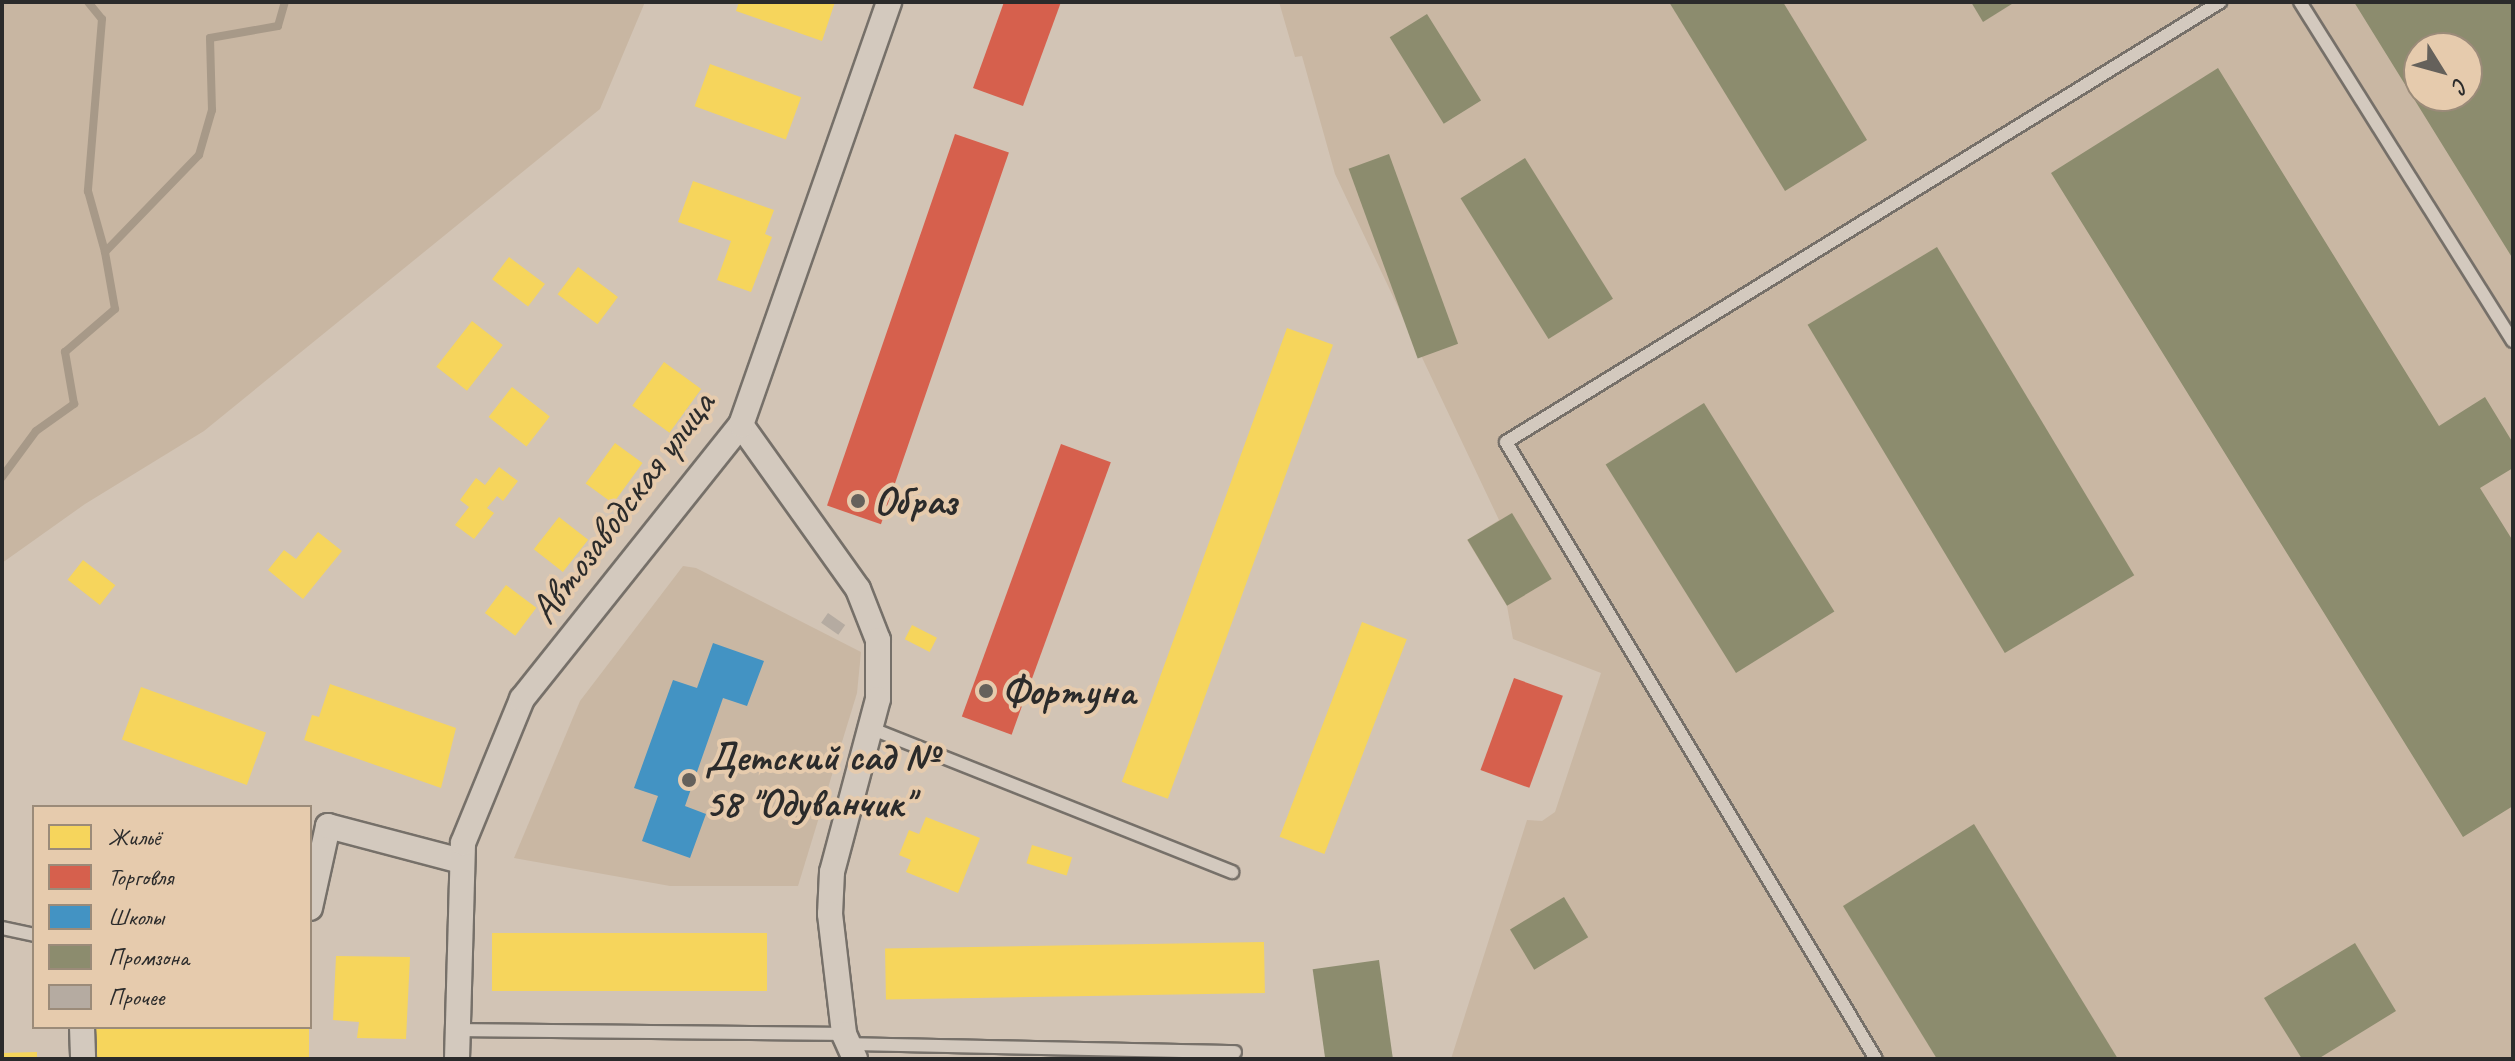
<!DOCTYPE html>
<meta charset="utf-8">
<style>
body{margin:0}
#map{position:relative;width:2515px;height:1061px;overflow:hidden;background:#d2c4b5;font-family:Caveat,sans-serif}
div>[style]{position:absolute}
.built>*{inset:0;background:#c9b7a3}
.green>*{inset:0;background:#c8b6a2}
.homes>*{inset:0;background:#f6d55c;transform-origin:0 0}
.shops>*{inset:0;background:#d6604d;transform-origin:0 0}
.schools>*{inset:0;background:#4393c3}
.industry>*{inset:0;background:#8c8c6e;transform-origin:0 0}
.stream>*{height:8px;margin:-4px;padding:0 4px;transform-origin:4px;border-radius:4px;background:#a79988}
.building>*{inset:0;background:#b5aba1;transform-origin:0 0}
.roads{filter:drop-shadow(2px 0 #767069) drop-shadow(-2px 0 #767069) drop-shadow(0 2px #767069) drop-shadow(0 -2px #767069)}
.service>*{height:12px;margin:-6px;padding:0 6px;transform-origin:6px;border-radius:6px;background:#d3c9be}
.minor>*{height:24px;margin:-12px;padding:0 12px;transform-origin:12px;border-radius:12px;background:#d3c9be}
.dots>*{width:22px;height:22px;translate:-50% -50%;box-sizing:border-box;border:4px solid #e6cbad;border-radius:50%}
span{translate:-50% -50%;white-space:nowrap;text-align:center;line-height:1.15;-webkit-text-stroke:8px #e6cbad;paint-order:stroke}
.poi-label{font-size:40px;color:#2b2b2b;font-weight:700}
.left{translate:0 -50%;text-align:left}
.street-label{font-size:40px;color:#2b2b2b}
.frame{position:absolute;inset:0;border:4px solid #2b2b2b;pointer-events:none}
.legend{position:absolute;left:32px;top:805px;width:280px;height:224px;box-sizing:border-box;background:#e6cbad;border:2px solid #9b8b79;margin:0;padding:10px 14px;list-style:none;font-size:24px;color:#2b2b2b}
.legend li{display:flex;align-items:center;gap:16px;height:40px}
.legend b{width:40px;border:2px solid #9b8b79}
.north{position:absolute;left:2403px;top:32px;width:80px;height:80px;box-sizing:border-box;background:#e6cbad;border:2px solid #9b8b79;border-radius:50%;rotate:127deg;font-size:22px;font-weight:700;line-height:32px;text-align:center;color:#2b2b2b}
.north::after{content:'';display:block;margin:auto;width:28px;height:36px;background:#65615b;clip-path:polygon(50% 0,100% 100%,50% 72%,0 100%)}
</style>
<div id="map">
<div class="built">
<div style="clip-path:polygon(evenodd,1279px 2px,2513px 2px,2513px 1059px,1451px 1059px,1527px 820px,1542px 821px,1555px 812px,1601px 673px,1513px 639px,1507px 606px,1467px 540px,1499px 520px,1335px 174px,1302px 56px,1295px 57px,1279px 2px,2419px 48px,2467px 48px,2467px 96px,2419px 96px,2419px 48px)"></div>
<div style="clip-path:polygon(683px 566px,696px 568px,861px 652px,857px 693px,798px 886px,670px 886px,514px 858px,580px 701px)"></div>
</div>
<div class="green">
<div style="clip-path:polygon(2px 2px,645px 2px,600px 109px,204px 431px,85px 504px,2px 563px)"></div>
</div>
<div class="homes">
<div style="clip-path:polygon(739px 2px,835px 2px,822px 41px,736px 11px)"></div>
<div style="left:710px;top:64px;width:97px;height:45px;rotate:20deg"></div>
<div style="clip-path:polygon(693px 181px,774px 210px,765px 234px,772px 237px,751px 292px,717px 280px,731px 241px,678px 222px)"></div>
<div style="left:509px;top:257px;width:45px;height:28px;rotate:37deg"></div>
<div style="left:578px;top:267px;width:50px;height:34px;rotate:37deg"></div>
<div style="left:472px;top:321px;width:39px;height:58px;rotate:38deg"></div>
<div style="left:1287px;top:328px;width:49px;height:483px;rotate:20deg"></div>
<div style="left:664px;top:362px;width:46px;height:54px;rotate:36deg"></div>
<div style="left:512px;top:387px;width:48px;height:38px;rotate:38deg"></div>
<div style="left:615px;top:443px;width:34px;height:50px;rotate:36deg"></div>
<div style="clip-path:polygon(499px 467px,518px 481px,503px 501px,497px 496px,487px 508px,494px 513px,474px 539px,455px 525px,469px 507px,460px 500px,476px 478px,485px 485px)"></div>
<div style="left:559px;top:517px;width:37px;height:41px;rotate:38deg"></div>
<div style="clip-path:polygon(318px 532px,342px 551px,303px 599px,268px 570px,284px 550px,296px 559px)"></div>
<div style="left:83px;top:560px;width:41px;height:25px;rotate:38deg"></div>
<div style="left:506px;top:585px;width:38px;height:35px;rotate:37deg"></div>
<div style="left:1362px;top:622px;width:48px;height:230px;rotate:21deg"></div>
<div style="left:912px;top:625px;width:28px;height:16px;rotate:27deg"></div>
<div style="clip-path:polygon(330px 684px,456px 728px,441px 788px,304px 740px,312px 715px,319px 717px)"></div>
<div style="left:141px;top:687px;width:133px;height:56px;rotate:20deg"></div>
<div style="clip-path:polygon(926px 817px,980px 838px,958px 893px,906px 872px,911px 860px,899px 855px,909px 830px,919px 834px)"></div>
<div style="left:1032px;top:845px;width:42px;height:19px;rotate:17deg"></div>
<div style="left:767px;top:933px;width:58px;height:275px;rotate:90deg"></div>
<div style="left:1264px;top:942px;width:51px;height:379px;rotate:89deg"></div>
<div style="clip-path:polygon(336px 956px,410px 957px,406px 1039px,357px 1038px,359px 1022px,333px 1020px)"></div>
<div style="left:94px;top:1027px;width:215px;height:32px"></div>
<div style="clip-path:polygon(37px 1052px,37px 1059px,2px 1059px,2px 1053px)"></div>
</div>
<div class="shops">
<div style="clip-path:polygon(1004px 2px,1061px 2px,1023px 106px,973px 88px)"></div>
<div style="left:955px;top:134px;width:57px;height:393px;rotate:19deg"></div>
<div style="left:1061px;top:444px;width:53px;height:290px;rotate:20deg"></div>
<div style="left:1514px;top:678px;width:52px;height:98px;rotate:20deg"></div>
</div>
<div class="schools">
<div style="clip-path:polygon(713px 643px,764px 661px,747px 706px,723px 698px,685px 806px,706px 814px,690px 858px,642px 841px,658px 796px,634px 788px,673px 680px,697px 688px)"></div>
</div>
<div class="industry">
<div style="clip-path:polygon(1669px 2px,1783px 2px,1867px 140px,1785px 191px)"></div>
<div style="clip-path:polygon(1971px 2px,2015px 2px,1983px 22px)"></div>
<div style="clip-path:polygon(evenodd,2354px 2px,2513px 2px,2513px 259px,2354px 2px,2419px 48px,2467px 48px,2467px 96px,2419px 96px,2419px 48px)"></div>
<div style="left:1427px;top:14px;width:102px;height:44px;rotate:58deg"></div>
<div style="clip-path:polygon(2218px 68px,2439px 426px,2485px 397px,2513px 443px,2513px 468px,2480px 488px,2513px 541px,2513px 806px,2463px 837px,2051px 173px)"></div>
<div style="left:1389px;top:154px;width:202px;height:43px;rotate:70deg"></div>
<div style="left:1525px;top:158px;width:166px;height:76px;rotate:58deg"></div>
<div style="left:1937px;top:247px;width:383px;height:151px;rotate:59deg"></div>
<div style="left:1704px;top:403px;width:246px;height:116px;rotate:58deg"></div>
<div style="left:1512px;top:513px;width:77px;height:52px;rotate:59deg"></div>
<div style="clip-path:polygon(1974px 824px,2118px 1059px,1937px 1059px,1843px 906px)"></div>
<div style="left:1564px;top:897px;width:47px;height:63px;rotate:59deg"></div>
<div style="clip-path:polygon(2355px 943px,2396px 1011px,2318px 1059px,2302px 1059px,2264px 998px)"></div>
<div style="left:1379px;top:960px;width:100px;height:67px;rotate:82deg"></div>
</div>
<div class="stream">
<div style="left:88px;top:2px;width:22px;rotate:51deg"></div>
<div style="left:102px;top:19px;width:173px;rotate:94.7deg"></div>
<div style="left:88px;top:191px;width:63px;rotate:74.4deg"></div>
<div style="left:2px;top:477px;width:57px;rotate:-53.5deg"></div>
<div style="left:36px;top:431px;width:47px;rotate:-35.4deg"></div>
<div style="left:74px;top:404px;width:53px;rotate:-99.8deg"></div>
<div style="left:65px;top:352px;width:66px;rotate:-40.7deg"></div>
<div style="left:115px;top:309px;width:58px;rotate:-100deg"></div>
<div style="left:105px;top:252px;width:135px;rotate:-45.9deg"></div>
<div style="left:199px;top:155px;width:47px;rotate:-73.9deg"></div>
<div style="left:212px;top:110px;width:72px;rotate:-91.6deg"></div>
<div style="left:210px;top:38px;width:69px;rotate:-10deg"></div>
<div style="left:278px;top:26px;width:25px;rotate:-74deg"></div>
</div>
<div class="building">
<div style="left:828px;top:613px;width:21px;height:12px;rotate:35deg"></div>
</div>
<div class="roads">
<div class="service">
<div style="left:2300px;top:2px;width:400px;rotate:57.9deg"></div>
<div style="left:870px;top:728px;width:390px;rotate:21.7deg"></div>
<div style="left:2px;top:928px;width:33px;rotate:12deg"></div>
<div style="left:458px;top:1030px;width:386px;rotate:0.6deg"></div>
<div style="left:848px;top:1044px;width:387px;rotate:1.2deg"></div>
<div style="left:1876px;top:1059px;width:719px;rotate:-120.95deg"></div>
<div style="left:1506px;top:442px;width:839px;rotate:-31.64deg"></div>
</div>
<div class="minor">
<div style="left:741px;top:425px;width:201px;rotate:54.5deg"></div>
<div style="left:858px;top:589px;width:55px;rotate:68.6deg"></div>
<div style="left:878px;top:640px;width:59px;rotate:90deg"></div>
<div style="left:878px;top:699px;width:179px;rotate:104.9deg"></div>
<div style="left:832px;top:872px;width:42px;rotate:92.7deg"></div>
<div style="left:830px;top:914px;width:121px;rotate:83.3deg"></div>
<div style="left:844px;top:1034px;width:27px;rotate:66deg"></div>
<div style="left:310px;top:908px;width:84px;rotate:-77.6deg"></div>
<div style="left:328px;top:826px;width:138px;rotate:14.7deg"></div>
<div style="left:82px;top:1027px;width:32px;rotate:88deg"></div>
<div style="left:457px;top:1059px;width:216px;rotate:-88.4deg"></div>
<div style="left:463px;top:843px;width:156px;rotate:-67.7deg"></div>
<div style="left:522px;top:699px;width:351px;rotate:-51.4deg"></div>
<div style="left:741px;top:425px;width:448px;rotate:-70.7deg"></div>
</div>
</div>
<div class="dots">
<div style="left:858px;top:501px;background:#65615b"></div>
<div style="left:986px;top:691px;background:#65615b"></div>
<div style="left:689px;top:780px;background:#65615b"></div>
</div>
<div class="poi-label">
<span class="left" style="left:874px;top:501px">Образ</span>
<span class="left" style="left:1002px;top:691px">Фортуна</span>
<span class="left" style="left:705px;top:780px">Детский сад №<br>58 "Одуванчик"</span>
</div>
<div class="street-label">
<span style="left:622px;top:507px;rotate:-53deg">Автозаводская улица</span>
</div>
<div class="frame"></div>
<ul class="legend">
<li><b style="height:22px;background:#f6d55c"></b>Жильё</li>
<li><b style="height:22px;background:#d6604d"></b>Торговля</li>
<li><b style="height:22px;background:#4393c3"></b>Школы</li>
<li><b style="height:22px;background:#8c8c6e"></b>Промзона</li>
<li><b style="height:22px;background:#b5aba1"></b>Прочее</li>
</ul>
<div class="north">С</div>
</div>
